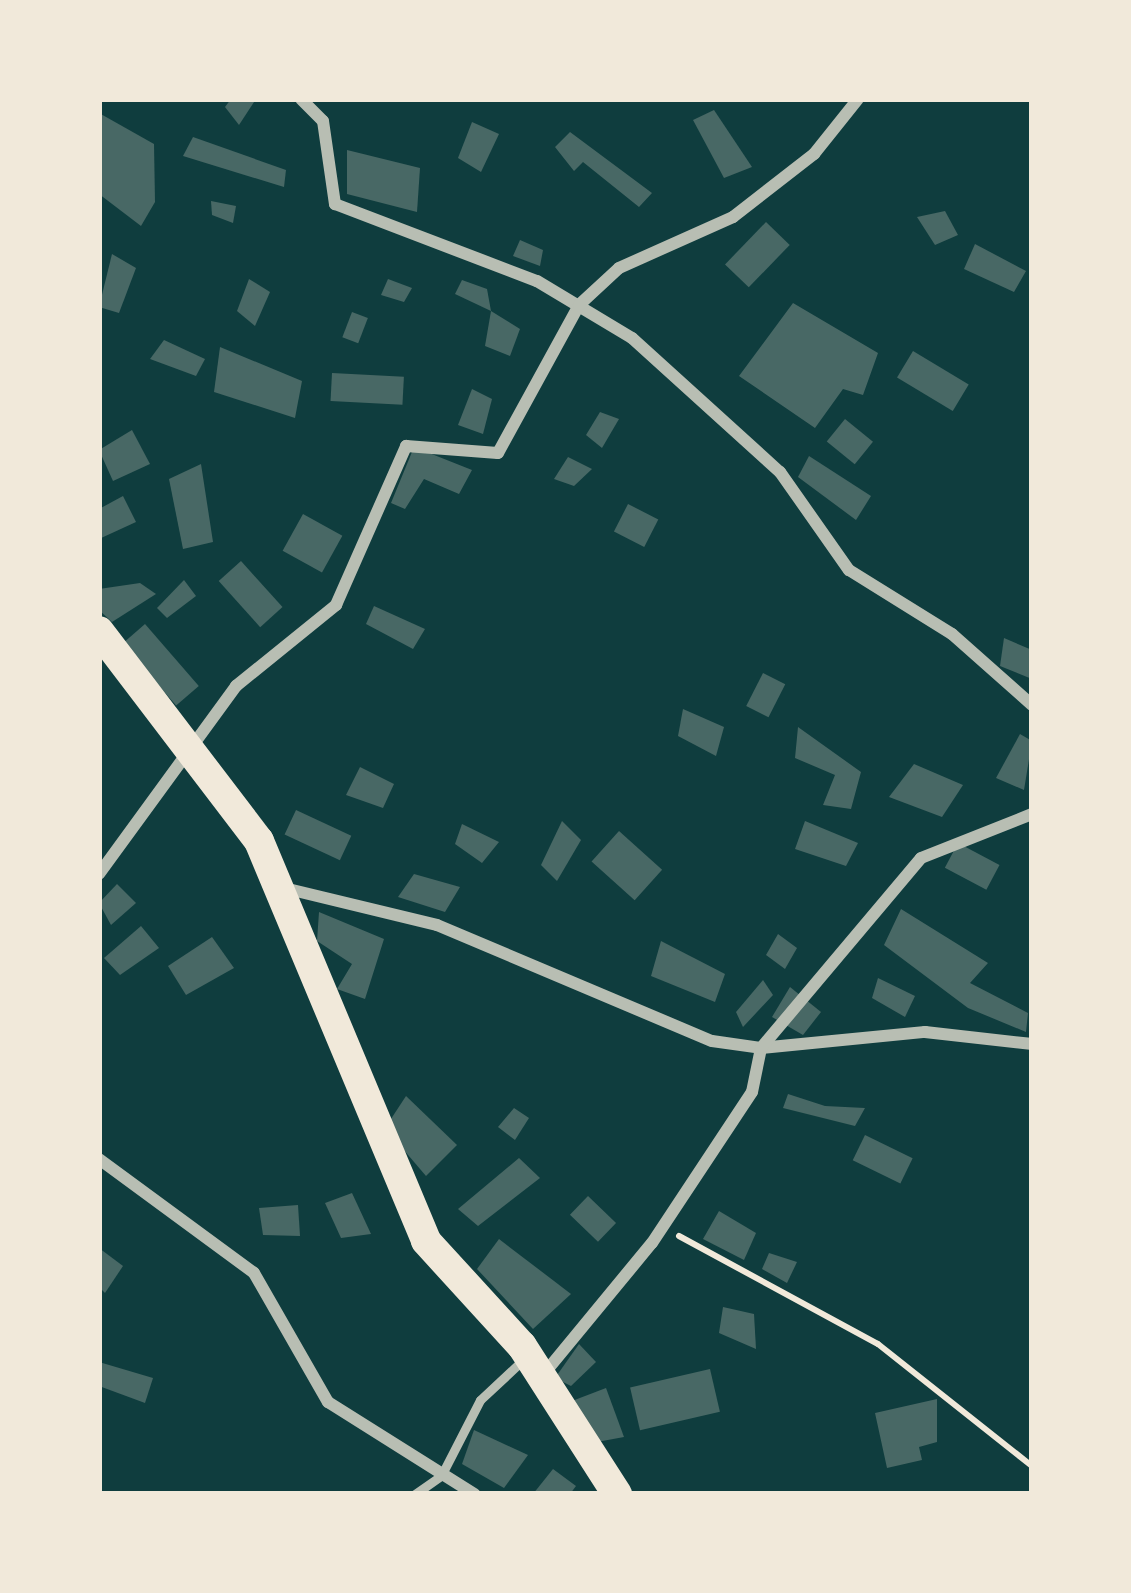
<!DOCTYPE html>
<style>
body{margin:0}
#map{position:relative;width:1131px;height:1593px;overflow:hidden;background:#0f3d3e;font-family:"Crimson Pro",serif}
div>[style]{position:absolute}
.building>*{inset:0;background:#486865;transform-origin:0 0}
.path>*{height:6px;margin:-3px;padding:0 3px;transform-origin:3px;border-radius:3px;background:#f1e9da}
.service>*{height:9px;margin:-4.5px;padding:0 4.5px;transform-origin:4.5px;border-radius:4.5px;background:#b8beb3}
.minor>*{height:12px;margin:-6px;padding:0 6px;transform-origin:6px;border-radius:6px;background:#b8beb3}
.primary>*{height:30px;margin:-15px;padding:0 15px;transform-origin:15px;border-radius:15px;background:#f1e9da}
span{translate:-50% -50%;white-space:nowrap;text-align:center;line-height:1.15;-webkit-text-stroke:10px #f1e9da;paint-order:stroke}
.frame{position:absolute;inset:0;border:102px solid #f1e9da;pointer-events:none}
</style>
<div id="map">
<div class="building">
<div style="clip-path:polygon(231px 99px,256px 99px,239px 125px,225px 107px)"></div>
<div style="clip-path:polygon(714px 110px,752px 167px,724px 178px,693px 120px)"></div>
<div style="clip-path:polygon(99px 113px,154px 144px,155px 202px,141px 226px,99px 194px)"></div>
<div style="clip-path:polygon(472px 122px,499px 134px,481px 172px,458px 158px)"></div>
<div style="clip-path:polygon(570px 132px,652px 193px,639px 207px,583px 162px,574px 171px,555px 147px)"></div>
<div style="clip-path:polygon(193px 137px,286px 170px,284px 187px,183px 156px)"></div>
<div style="clip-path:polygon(347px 150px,420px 168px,417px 212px,347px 194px)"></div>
<div style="clip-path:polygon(211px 201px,236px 206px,233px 223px,212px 215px)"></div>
<div style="clip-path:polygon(945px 211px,958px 235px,935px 245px,917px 217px)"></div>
<div style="left:766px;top:222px;width:33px;height:59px;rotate:44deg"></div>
<div style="clip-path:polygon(520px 240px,543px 250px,540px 266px,513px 256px)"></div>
<div style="clip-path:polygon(975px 244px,1026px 271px,1014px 292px,964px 269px)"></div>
<div style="clip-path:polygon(112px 254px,136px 268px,119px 313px,99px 307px)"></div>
<div style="clip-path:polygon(249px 279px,270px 292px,255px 326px,237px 311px)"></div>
<div style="clip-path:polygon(388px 279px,412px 288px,404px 302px,381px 295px)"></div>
<div style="clip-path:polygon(462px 280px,487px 289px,491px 311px,455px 294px)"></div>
<div style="clip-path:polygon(793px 303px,878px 353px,863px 395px,843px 389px,815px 428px,739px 376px)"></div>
<div style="clip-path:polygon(491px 311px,520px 329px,510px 356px,485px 346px)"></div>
<div style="left:352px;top:312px;width:17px;height:27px;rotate:21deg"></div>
<div style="clip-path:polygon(164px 340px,205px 359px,196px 376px,150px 359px)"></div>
<div style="clip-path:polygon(220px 347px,302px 381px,295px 418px,214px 392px)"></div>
<div style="left:913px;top:351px;width:65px;height:31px;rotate:31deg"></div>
<div style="left:332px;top:373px;width:72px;height:28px;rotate:3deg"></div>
<div style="clip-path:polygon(472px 389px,492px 399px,483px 434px,458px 425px)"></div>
<div style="clip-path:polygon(600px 412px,619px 419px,602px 448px,586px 435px)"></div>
<div style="left:845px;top:419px;width:36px;height:29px;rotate:39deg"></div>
<div style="clip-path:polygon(132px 430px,150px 464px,113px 481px,99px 450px)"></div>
<div style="clip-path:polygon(414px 447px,472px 470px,459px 494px,424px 479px,405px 509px,391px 503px)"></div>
<div style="clip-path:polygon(809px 456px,871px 496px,856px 520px,798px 477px)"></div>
<div style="clip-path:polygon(568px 457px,592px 469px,574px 486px,554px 479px)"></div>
<div style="clip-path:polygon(201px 464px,213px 542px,183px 549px,169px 479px)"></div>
<div style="clip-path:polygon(123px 496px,136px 522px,99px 539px,99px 509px)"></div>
<div style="left:628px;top:504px;width:34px;height:31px;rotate:27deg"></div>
<div style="left:303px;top:514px;width:45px;height:42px;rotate:29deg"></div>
<div style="left:241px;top:561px;width:62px;height:30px;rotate:48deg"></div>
<div style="clip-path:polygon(184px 580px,196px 596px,167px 618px,157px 608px)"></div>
<div style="clip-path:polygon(140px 583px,156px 594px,112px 622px,99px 610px,99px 589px)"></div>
<div style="clip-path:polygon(374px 606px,425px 629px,413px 649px,366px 624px)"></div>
<div style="left:145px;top:624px;width:82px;height:30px;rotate:49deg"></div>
<div style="clip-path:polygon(1004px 638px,1032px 650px,1032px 679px,1000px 666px)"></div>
<div style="left:763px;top:673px;width:25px;height:37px;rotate:27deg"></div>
<div style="clip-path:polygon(683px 709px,724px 727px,716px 756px,678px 736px)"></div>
<div style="clip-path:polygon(798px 727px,861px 772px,851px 809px,823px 805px,835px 775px,795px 758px)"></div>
<div style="clip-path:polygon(1020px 734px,1032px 741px,1024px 790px,996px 778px)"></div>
<div style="clip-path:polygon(914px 764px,963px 785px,942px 817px,889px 797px)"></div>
<div style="clip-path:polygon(360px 767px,394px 784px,383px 808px,346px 795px)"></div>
<div style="left:296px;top:810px;width:61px;height:27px;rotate:25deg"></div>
<div style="clip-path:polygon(562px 821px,581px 840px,557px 881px,541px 865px)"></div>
<div style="clip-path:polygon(805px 821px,858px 843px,846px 866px,795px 849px)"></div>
<div style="clip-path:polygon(462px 824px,499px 842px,482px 863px,455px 844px)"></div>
<div style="left:619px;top:831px;width:58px;height:41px;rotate:42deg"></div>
<div style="left:958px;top:843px;width:47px;height:28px;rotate:28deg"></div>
<div style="clip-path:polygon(414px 874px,460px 887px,445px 912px,398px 897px)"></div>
<div style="clip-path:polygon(117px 884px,136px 903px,111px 925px,99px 903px)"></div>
<div style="clip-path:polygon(901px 909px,988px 963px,970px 983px,1028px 1013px,1026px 1032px,968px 1008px,884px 945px)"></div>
<div style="clip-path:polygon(319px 912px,384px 939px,365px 999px,337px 989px,352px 964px,317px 941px)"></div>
<div style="clip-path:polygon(141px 926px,159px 948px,120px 975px,104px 958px)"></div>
<div style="clip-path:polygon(778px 934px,797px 948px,785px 969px,766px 955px)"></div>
<div style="clip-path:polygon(212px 937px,234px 968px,186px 995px,168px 966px)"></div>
<div style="clip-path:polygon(661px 941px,725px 974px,715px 1002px,651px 976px)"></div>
<div style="clip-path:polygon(878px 978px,915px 996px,905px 1017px,872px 998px)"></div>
<div style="clip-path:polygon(763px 980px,773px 995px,743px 1027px,736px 1012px)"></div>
<div style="clip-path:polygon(790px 987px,821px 1012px,803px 1035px,772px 1017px)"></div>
<div style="clip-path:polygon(788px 1094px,825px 1106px,865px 1108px,855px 1126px,783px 1108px)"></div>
<div style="clip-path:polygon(406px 1096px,457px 1145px,426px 1176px,385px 1128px)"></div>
<div style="clip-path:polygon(514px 1108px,529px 1118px,515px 1140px,498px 1127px)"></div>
<div style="left:865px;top:1135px;width:53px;height:28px;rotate:26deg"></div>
<div style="clip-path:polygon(519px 1158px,540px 1178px,478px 1226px,458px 1209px)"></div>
<div style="clip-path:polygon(352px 1193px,371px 1234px,341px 1238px,325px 1203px)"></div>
<div style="left:588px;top:1196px;width:39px;height:26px;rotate:44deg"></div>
<div style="clip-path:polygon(298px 1205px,300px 1236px,263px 1235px,259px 1208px)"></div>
<div style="clip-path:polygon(719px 1211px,756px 1233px,744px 1260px,703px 1239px)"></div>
<div style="clip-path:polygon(499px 1239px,571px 1294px,533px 1329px,477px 1269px)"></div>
<div style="clip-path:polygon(99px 1248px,123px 1266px,105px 1293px,99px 1287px)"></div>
<div style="clip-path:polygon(769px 1253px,797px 1262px,787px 1283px,762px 1269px)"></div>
<div style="clip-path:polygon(723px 1307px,754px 1314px,756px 1349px,719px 1333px)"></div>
<div style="clip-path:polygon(579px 1344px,596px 1362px,571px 1386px,555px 1378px)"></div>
<div style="clip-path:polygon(99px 1362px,153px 1378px,145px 1403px,99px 1386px)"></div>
<div style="left:710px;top:1369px;width:44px;height:82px;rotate:77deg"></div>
<div style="clip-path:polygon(606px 1388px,624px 1437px,597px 1442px,572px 1401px)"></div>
<div style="clip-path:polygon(937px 1399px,937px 1442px,919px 1447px,922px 1460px,887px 1468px,875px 1413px)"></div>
<div style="clip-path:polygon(474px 1430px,528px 1455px,504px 1488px,462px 1464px)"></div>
<div style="clip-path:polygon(553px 1469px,576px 1486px,570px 1494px,533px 1494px)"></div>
</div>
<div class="path">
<div style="left:679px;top:1236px;width:226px;rotate:28.5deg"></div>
<div style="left:878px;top:1344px;width:196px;rotate:38.4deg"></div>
</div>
<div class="service">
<div style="left:415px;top:1494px;width:32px;rotate:-35deg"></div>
<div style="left:441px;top:1476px;width:85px;rotate:-62.8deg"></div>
<div style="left:480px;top:1400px;width:60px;rotate:-43deg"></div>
</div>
<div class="minor">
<div style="left:301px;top:99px;width:31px;rotate:45deg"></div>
<div style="left:323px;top:121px;width:84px;rotate:81.8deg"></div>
<div style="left:335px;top:204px;width:216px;rotate:20.9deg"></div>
<div style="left:537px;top:281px;width:111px;rotate:31deg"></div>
<div style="left:632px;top:338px;width:200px;rotate:42.2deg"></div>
<div style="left:780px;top:472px;width:120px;rotate:54.9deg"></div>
<div style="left:849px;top:570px;width:121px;rotate:31.9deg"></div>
<div style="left:952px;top:634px;width:107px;rotate:41.6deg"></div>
<div style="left:99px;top:874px;width:233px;rotate:-53.9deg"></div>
<div style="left:236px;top:686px;width:129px;rotate:-39deg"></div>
<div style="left:336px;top:605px;width:174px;rotate:-66.2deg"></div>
<div style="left:406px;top:446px;width:92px;rotate:4.4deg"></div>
<div style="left:498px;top:453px;width:169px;rotate:-61.3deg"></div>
<div style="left:579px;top:305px;width:54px;rotate:-42.8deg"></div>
<div style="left:619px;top:268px;width:125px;rotate:-24.1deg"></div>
<div style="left:733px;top:217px;width:103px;rotate:-37.9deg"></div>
<div style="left:814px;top:154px;width:70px;rotate:-51.3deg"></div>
<div style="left:284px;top:888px;width:157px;rotate:13.6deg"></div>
<div style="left:437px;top:925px;width:298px;rotate:22.9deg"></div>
<div style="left:712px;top:1041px;width:49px;rotate:8.1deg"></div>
<div style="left:761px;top:1048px;width:165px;rotate:-5.6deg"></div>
<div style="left:925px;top:1032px;width:108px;rotate:6.4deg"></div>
<div style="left:99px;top:1159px;width:192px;rotate:36.3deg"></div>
<div style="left:254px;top:1273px;width:149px;rotate:60.2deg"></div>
<div style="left:328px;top:1402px;width:173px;rotate:32.2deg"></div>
<div style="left:543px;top:1375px;width:171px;rotate:-50.5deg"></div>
<div style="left:652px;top:1243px;width:181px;rotate:-56.5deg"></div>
<div style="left:752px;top:1092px;width:45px;rotate:-78.4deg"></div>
<div style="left:761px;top:1048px;width:248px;rotate:-49.9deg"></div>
<div style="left:921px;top:858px;width:119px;rotate:-21.6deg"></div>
</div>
<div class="primary">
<div style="left:99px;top:631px;width:264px;rotate:52.7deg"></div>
<div style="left:259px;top:841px;width:433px;rotate:67.3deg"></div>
<div style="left:426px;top:1241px;width:142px;rotate:47.6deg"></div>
<div style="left:522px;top:1346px;width:176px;rotate:57.3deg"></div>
</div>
<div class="frame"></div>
</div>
